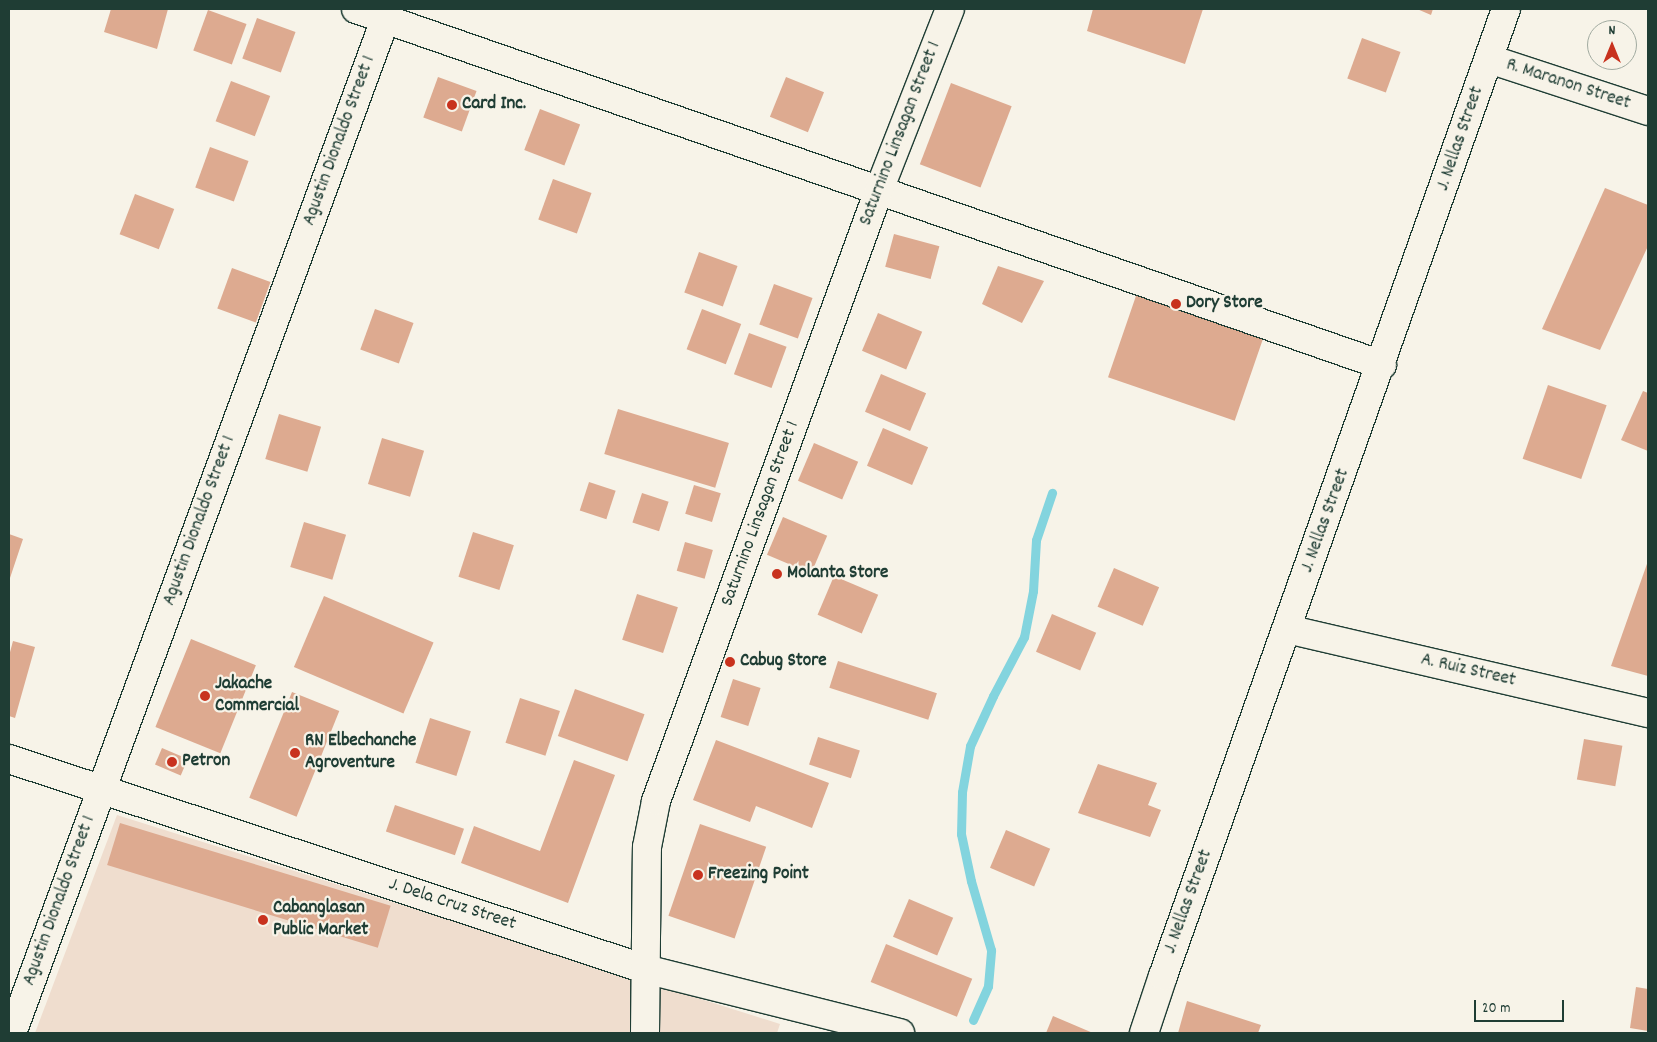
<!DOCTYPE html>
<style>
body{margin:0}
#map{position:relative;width:1657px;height:1042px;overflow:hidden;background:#f7f3e8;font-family:Dekko,sans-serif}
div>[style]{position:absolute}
.built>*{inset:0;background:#efddce}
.stream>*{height:9px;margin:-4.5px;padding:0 4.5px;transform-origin:4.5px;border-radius:4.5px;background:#83d4de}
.building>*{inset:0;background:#ddaa90;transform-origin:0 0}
.roads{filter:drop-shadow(1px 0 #1f3d34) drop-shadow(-1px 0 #1f3d34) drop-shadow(0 1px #1f3d34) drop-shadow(0 -1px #1f3d34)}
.minor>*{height:28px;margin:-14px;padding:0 14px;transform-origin:14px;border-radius:14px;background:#f7f3e8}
.dots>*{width:14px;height:14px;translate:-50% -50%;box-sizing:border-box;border:2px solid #f7f3e8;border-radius:50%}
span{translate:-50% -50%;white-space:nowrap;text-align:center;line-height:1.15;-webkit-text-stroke:4.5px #f7f3e8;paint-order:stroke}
.street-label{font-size:19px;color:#1f3d34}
.poi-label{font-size:19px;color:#1f3d34;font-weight:700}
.left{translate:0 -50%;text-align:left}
.frame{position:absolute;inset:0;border:10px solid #1f3d34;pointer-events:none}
.north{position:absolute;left:1587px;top:20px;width:50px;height:50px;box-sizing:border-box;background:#f7f3e8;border:1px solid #a1aaa0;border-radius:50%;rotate:0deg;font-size:14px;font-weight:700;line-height:20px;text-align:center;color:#1f3d34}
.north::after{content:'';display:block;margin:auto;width:18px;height:22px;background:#c8321e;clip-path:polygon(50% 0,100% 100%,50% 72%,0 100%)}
.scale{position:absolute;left:1474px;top:1000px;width:90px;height:22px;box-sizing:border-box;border:2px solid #1f3d34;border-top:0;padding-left:6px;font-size:15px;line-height:18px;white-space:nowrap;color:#1f3d34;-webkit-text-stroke:4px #f7f3e8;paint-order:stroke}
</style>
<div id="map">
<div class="built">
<div style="clip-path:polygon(117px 815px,780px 1024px,777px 1033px,35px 1033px)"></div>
</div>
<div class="stream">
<div style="left:973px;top:1020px;width:37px;rotate:-66deg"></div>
<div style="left:988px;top:986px;width:36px;rotate:-85deg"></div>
<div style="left:991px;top:950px;width:72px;rotate:-106.2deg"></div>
<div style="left:971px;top:881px;width:48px;rotate:-102deg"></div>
<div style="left:961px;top:834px;width:42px;rotate:-88.6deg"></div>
<div style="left:962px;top:792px;width:47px;rotate:-80.1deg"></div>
<div style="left:970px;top:746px;width:55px;rotate:-65.3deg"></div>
<div style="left:993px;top:696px;width:67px;rotate:-62.3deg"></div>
<div style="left:1024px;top:637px;width:47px;rotate:-78.9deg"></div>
<div style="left:1033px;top:591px;width:51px;rotate:-86.6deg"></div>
<div style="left:1036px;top:540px;width:50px;rotate:-71.2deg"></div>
</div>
<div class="building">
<div style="clip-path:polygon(111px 9px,168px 9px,157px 49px,104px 32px)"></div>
<div style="clip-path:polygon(1093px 9px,1203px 9px,1185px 64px,1087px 31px)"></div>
<div style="clip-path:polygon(1417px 9px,1433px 9px,1431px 15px)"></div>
<div style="left:208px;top:10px;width:41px;height:43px;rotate:20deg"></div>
<div style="left:257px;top:18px;width:41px;height:43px;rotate:20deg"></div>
<div style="left:1362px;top:38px;width:41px;height:43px;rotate:20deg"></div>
<div style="left:438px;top:77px;width:41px;height:43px;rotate:20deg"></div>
<div style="left:786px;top:77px;width:41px;height:43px;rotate:22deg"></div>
<div style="left:231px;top:81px;width:42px;height:43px;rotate:21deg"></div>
<div style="left:951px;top:83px;width:65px;height:87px;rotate:21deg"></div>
<div style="left:540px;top:109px;width:43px;height:44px;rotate:21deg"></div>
<div style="left:210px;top:147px;width:41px;height:43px;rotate:20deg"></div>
<div style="left:553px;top:179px;width:41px;height:43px;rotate:20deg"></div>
<div style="clip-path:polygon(1605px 188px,1648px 205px,1648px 246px,1600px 350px,1542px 329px)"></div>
<div style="left:135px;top:194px;width:42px;height:43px;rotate:21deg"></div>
<div style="left:894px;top:234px;width:47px;height:34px;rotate:15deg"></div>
<div style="left:699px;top:252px;width:41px;height:43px;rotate:20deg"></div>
<div style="clip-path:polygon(998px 266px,1044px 281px,1022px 323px,982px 304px)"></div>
<div style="left:232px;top:268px;width:41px;height:43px;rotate:20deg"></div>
<div style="left:774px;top:284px;width:41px;height:43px;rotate:20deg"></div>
<div style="left:1137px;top:293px;width:134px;height:89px;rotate:19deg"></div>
<div style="left:375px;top:309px;width:41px;height:43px;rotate:20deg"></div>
<div style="left:702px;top:309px;width:42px;height:43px;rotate:21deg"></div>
<div style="left:878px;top:313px;width:48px;height:41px;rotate:23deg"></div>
<div style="left:749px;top:333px;width:40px;height:44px;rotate:20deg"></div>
<div style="left:881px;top:374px;width:49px;height:41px;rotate:23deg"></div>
<div style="left:1548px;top:385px;width:62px;height:78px;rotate:19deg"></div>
<div style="clip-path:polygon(1643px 391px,1648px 393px,1648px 451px,1621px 440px)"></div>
<div style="left:618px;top:409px;width:116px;height:47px;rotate:17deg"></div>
<div style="left:279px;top:414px;width:44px;height:47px;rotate:17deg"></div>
<div style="left:883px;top:428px;width:49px;height:41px;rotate:23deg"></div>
<div style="left:382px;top:438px;width:44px;height:48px;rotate:17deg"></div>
<div style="left:814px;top:443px;width:48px;height:41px;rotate:23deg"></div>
<div style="left:589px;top:482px;width:28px;height:30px;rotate:18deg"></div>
<div style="left:694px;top:485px;width:28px;height:30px;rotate:17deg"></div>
<div style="left:642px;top:493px;width:28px;height:31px;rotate:18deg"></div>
<div style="left:783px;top:517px;width:48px;height:41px;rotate:23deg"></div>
<div style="left:304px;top:522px;width:44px;height:47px;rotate:17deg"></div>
<div style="left:473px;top:532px;width:43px;height:47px;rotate:18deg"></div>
<div style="clip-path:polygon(9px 534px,23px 539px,9px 581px)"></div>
<div style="left:685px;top:542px;width:29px;height:30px;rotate:16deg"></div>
<div style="clip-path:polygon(1648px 561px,1648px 676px,1611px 666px)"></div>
<div style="left:1114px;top:568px;width:49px;height:42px;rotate:23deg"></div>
<div style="left:834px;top:576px;width:48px;height:42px;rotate:23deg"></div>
<div style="left:637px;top:594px;width:43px;height:48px;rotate:18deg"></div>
<div style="left:324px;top:596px;width:119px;height:77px;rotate:23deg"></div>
<div style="left:1052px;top:614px;width:48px;height:41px;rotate:23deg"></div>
<div style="left:191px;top:639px;width:70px;height:95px;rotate:22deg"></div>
<div style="clip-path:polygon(13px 641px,35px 647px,15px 718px,9px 716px,9px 656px)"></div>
<div style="left:838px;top:661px;width:104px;height:28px;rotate:18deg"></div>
<div style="left:733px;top:679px;width:29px;height:40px;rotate:18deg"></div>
<div style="left:575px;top:689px;width:74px;height:50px;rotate:20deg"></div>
<div style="left:292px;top:692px;width:51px;height:114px;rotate:22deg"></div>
<div style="left:520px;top:698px;width:42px;height:47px;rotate:18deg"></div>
<div style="left:430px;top:718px;width:43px;height:47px;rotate:18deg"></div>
<div style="left:818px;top:737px;width:44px;height:29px;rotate:18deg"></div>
<div style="left:1584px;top:739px;width:39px;height:41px;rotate:10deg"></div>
<div style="clip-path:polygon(716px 740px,829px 783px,812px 828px,756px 806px,750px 822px,693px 800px)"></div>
<div style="left:162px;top:748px;width:28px;height:18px;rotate:23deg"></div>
<div style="clip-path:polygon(574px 760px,615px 775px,568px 903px,461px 863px,474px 826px,540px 851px)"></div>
<div style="clip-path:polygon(1098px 764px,1157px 783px,1148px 805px,1161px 810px,1150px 837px,1078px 813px)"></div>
<div style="left:395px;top:805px;width:73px;height:28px;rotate:19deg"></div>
<div style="left:120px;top:823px;width:283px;height:44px;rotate:17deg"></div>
<div style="left:700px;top:824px;width:70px;height:97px;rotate:19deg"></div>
<div style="left:1006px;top:830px;width:48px;height:41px;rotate:23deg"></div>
<div style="left:909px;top:899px;width:48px;height:41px;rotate:23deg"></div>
<div style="left:886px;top:944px;width:93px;height:41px;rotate:22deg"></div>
<div style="clip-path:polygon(1636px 987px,1648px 989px,1648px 1031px,1630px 1028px)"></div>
<div style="clip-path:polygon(1187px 1001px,1261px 1025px,1258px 1033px,1178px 1033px)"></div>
<div style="clip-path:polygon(1053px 1016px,1093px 1033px,1046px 1033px)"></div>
</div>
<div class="roads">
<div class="minor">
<div style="left:356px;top:9px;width:1086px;rotate:19.14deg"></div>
<div style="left:1489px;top:59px;width:167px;rotate:18.1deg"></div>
<div style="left:1287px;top:629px;width:371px;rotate:13.1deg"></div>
<div style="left:9px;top:759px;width:670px;rotate:18.27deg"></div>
<div style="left:645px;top:969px;width:263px;rotate:14.1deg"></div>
<div style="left:12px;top:1033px;width:1091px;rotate:-69.79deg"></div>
<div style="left:645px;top:1033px;width:186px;rotate:-89.4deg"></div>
<div style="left:647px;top:847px;width:47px;rotate:-78.9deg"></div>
<div style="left:656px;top:801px;width:650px;rotate:-69.95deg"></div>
<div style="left:879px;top:190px;width:194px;rotate:-68.6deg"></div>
<div style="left:1144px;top:1033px;width:60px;rotate:-71.6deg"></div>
<div style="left:1163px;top:976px;width:1026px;rotate:-70.47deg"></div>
</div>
</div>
<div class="dots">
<div style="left:452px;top:105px;background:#c8321e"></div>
<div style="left:1176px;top:304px;background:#c8321e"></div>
<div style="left:777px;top:574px;background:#c8321e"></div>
<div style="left:730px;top:662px;background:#c8321e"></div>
<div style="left:205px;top:696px;background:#c8321e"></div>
<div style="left:295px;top:753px;background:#c8321e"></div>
<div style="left:172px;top:762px;background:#c8321e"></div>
<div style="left:698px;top:875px;background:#c8321e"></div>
<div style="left:263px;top:920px;background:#c8321e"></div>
</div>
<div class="street-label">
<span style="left:1568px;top:85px;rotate:18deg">R. Maranon Street</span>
<span style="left:901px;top:134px;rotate:-69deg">Saturnino Linsagan Street 1</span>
<span style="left:1461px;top:139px;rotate:-71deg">J. Nellas Street</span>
<span style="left:340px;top:141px;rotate:-70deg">Agustin Dionaldo Street 1</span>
<span style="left:761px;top:514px;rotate:-70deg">Saturnino Linsagan Street 1</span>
<span style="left:200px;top:521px;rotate:-70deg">Agustin Dionaldo Street 1</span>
<span style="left:1326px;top:521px;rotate:-70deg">J. Nellas Street</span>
<span style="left:1468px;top:671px;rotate:13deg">A. Ruiz Street</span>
<span style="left:60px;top:901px;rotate:-70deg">Agustin Dionaldo Street 1</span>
<span style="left:1189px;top:902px;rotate:-70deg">J. Nellas Street</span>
<span style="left:452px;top:905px;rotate:18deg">J. Dela Cruz Street</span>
</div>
<div class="poi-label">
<span class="left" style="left:462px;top:105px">Card Inc.</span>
<span class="left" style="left:1186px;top:304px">Dory Store</span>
<span class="left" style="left:787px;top:574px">Molanta Store</span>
<span class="left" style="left:740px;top:662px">Cabug Store</span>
<span class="left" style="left:215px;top:696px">Jakache<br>Commercial</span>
<span class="left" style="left:305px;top:753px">RN Elbechanche<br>Agroventure</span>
<span class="left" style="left:182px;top:762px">Petron</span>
<span class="left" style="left:708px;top:875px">Freezing Point</span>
<span class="left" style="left:273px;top:920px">Cabanglasan<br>Public Market</span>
</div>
<div class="frame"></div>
<div class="north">N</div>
<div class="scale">20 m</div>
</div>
